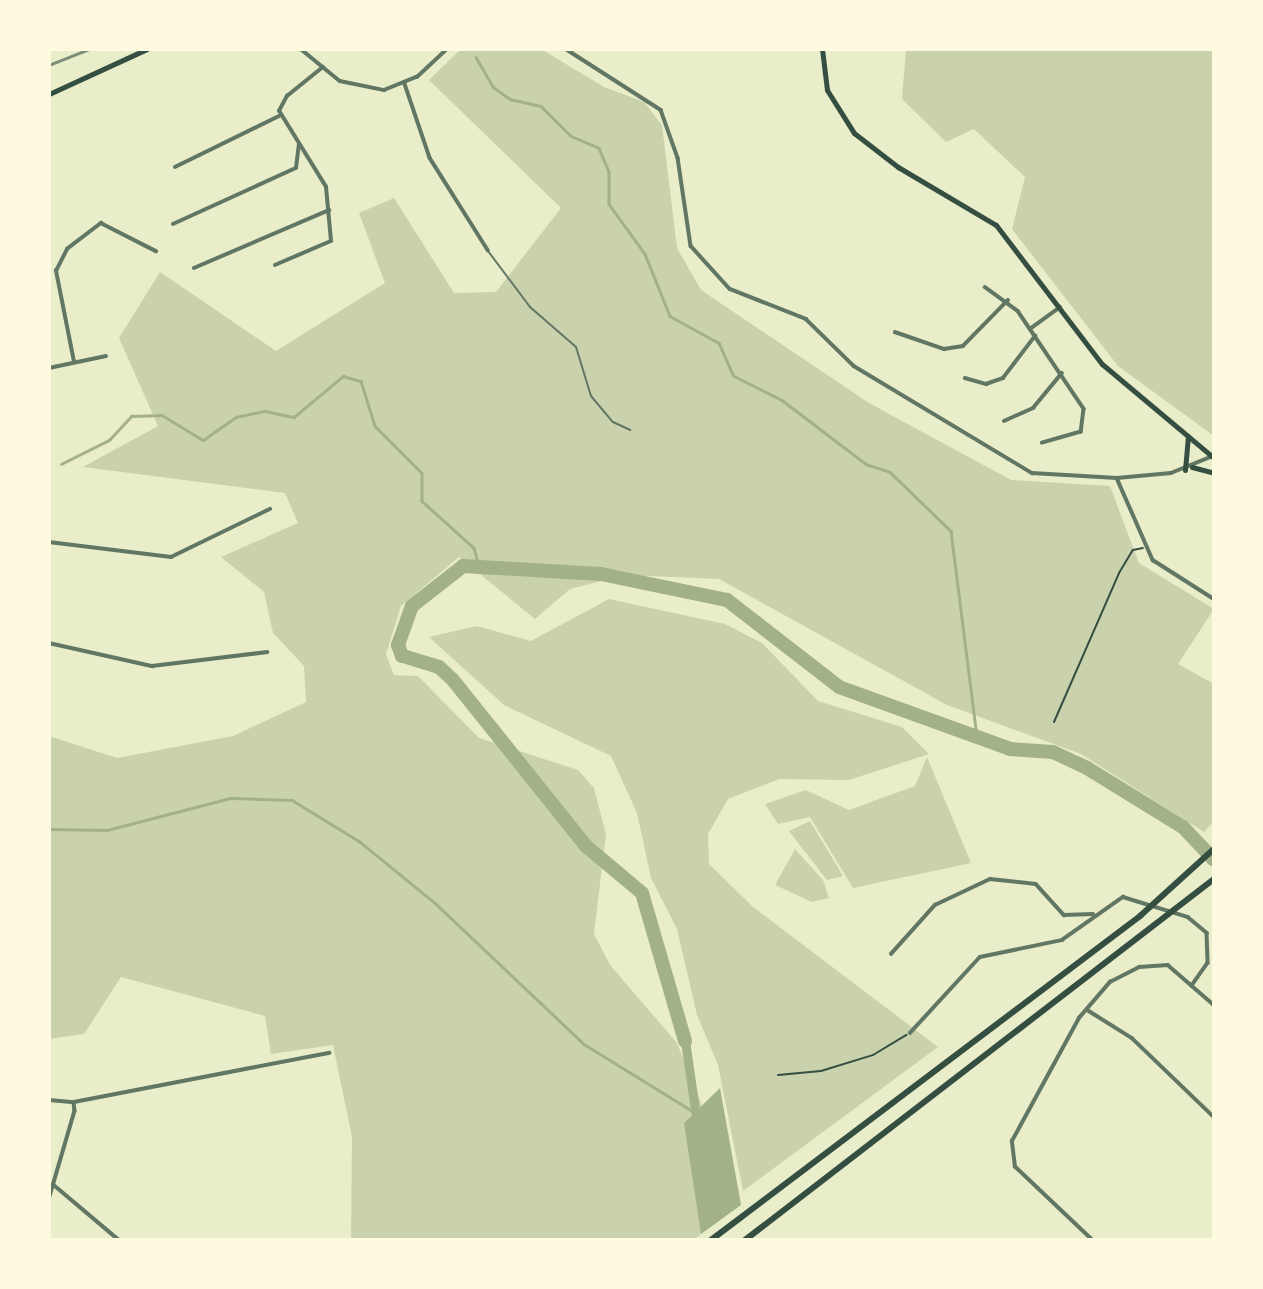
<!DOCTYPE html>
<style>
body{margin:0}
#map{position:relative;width:1263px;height:1289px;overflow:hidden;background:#e9edc9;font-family:"Open Sans",sans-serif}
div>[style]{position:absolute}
.green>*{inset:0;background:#cad2ad}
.water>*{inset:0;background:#a3b18a}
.stream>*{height:2.5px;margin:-1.25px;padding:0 1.25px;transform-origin:1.25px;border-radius:1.25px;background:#a3b18a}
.canal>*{height:9px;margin:-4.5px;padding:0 4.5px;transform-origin:4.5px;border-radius:4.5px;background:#a3b18a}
.river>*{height:14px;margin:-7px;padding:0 7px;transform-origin:7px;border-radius:7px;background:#a3b18a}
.path>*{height:2px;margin:-1px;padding:0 1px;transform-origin:1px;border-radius:1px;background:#344e41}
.service>*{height:2px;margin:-1px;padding:0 1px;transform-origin:1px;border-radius:1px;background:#617663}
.minor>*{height:3.5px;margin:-1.75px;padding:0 1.75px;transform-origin:1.75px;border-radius:1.75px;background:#617663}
.secondary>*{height:5px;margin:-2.5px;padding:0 2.5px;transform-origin:2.5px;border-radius:2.5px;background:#344e41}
.trunk>*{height:6px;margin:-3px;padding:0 3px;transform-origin:3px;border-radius:3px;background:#344e41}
.rail>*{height:2.5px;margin:-1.25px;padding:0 1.25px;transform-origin:1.25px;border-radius:1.25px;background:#7c8e77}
span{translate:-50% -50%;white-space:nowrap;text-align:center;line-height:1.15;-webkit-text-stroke:5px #fefae0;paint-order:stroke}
.frame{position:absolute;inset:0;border:51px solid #fefae0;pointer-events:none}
</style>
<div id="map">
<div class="green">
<div style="clip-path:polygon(461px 49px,541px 49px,604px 87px,644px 102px,662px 125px,677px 248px,701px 290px,869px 403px,1011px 480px,1110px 486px,1139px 563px,1214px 609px,1178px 664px,1214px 684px,1214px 821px,1204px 832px,1081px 754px,947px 705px,719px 579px,625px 575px,570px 589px,535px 619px,459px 557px,401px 606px,386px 654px,394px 675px,418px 676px,479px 738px,578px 770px,594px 788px,606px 834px,594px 934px,610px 965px,677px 1043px,702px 1105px,684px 1123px,701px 1208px,701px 1234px,693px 1240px,351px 1240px,352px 1137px,333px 1045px,271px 1054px,265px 1016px,121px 977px,84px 1034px,49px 1039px,49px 736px,117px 758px,233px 736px,306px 702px,304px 666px,273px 633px,264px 592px,221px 557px,298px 523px,285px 493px,83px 467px,158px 426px,119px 338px,160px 272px,276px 351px,385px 283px,359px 213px,394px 198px,454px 293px,496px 292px,561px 208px,429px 80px)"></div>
<div style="clip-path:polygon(906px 49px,1214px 49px,1214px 436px,1118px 366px,1012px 229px,1025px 177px,974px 129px,946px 142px,902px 99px)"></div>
<div style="clip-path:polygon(609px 599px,725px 624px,762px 643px,818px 701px,902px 727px,929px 754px,849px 780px,779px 779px,728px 799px,708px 834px,709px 864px,753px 907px,938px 1047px,743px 1191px,718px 1065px,697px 1015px,677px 929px,651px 878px,637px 813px,611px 756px,504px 705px,429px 637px,477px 626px,531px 641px)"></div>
<div style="clip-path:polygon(927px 757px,971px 863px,853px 888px,810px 817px,778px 824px,765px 804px,806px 790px,849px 810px,915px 786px)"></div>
<div style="clip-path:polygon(810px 821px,843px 876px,827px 880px,789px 831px)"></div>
<div style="clip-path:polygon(795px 849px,823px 880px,829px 898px,812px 902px,775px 885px)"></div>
</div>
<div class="water">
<div style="clip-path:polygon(720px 1088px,741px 1205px,701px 1234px,684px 1123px)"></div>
</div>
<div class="stream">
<div style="left:476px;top:57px;width:34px;rotate:60deg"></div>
<div style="left:493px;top:87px;width:21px;rotate:35deg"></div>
<div style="left:510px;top:99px;width:32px;rotate:13deg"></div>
<div style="left:541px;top:106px;width:42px;rotate:45deg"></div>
<div style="left:571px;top:136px;width:30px;rotate:23deg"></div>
<div style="left:599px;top:148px;width:26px;rotate:67deg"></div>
<div style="left:609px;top:172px;width:32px;rotate:90deg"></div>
<div style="left:609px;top:204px;width:62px;rotate:54.2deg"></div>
<div style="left:645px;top:254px;width:67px;rotate:68deg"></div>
<div style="left:670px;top:316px;width:56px;rotate:28.9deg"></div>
<div style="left:719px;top:343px;width:36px;rotate:66deg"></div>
<div style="left:734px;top:376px;width:54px;rotate:26.6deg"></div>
<div style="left:782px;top:400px;width:106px;rotate:37.3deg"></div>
<div style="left:866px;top:464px;width:25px;rotate:18deg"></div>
<div style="left:890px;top:472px;width:85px;rotate:44deg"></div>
<div style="left:951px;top:531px;width:207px;rotate:82.8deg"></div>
<div style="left:61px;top:464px;width:54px;rotate:-26.6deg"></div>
<div style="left:109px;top:440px;width:33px;rotate:-47deg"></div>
<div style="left:131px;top:416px;width:31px;rotate:-2deg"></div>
<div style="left:162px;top:415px;width:48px;rotate:31.4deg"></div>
<div style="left:203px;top:440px;width:40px;rotate:-34.9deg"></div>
<div style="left:236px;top:417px;width:30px;rotate:-12deg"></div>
<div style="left:265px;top:411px;width:30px;rotate:12deg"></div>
<div style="left:294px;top:417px;width:64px;rotate:-39.9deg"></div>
<div style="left:343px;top:376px;width:19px;rotate:16deg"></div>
<div style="left:361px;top:381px;width:47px;rotate:72.7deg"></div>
<div style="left:375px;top:426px;width:66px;rotate:45deg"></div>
<div style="left:422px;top:473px;width:28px;rotate:90deg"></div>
<div style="left:422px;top:501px;width:70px;rotate:42.1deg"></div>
<div style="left:474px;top:548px;width:19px;rotate:74deg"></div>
<div style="left:49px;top:829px;width:58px;rotate:1deg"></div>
<div style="left:107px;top:830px;width:128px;rotate:-14.5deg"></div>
<div style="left:231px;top:798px;width:61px;rotate:1.9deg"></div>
<div style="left:292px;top:800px;width:79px;rotate:31.5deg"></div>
<div style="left:359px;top:841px;width:98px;rotate:39.2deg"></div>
<div style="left:435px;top:903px;width:205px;rotate:43.4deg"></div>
<div style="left:584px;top:1044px;width:129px;rotate:31.7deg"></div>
</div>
<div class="canal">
<div style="left:685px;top:1041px;width:83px;rotate:81.7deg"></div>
</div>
<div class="river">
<div style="left:685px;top:1041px;width:154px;rotate:-106.2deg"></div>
<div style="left:642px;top:893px;width:73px;rotate:-140deg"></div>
<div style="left:586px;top:846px;width:213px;rotate:-128.7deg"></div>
<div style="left:453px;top:680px;width:19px;rotate:-137deg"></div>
<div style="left:439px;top:667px;width:39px;rotate:-163deg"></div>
<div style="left:402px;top:656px;width:12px;rotate:-110deg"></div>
<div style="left:398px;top:645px;width:41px;rotate:-70.3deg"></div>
<div style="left:412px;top:606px;width:65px;rotate:-38.1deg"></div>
<div style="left:463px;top:566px;width:138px;rotate:3.3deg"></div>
<div style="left:601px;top:574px;width:129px;rotate:11.7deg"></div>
<div style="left:727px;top:600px;width:142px;rotate:37.8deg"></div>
<div style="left:839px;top:687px;width:182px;rotate:19.9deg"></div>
<div style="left:1010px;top:749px;width:43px;rotate:4deg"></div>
<div style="left:1053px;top:752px;width:38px;rotate:25deg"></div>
<div style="left:1087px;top:768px;width:113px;rotate:31.6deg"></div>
<div style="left:1183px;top:827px;width:45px;rotate:46.8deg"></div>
</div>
<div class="path">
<div style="left:1054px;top:722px;width:163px;rotate:-66.4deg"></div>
<div style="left:1119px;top:573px;width:27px;rotate:-59deg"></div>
<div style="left:1133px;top:550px;width:10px;rotate:-11deg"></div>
<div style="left:778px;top:1075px;width:43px;rotate:-5.3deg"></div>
<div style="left:821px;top:1071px;width:54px;rotate:-17.1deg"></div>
<div style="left:873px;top:1055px;width:39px;rotate:-31deg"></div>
</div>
<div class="service">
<div style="left:488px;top:251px;width:70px;rotate:53.1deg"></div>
<div style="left:530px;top:307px;width:61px;rotate:41deg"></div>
<div style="left:576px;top:347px;width:51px;rotate:73deg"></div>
<div style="left:591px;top:396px;width:34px;rotate:50deg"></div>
<div style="left:613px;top:422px;width:19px;rotate:25deg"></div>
</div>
<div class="minor">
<div style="left:301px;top:49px;width:50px;rotate:39.4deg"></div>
<div style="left:340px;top:81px;width:45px;rotate:11.6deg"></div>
<div style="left:384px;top:90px;width:35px;rotate:-22deg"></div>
<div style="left:417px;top:77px;width:41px;rotate:-43deg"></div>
<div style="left:566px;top:49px;width:113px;rotate:32.7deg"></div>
<div style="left:661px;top:110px;width:51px;rotate:70.5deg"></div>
<div style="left:678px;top:158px;width:89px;rotate:81.6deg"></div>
<div style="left:691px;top:246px;width:58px;rotate:47.8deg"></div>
<div style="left:730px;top:289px;width:82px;rotate:21.5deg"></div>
<div style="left:806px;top:319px;width:67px;rotate:44.4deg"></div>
<div style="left:854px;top:366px;width:208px;rotate:31deg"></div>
<div style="left:1032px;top:473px;width:85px;rotate:3.4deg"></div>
<div style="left:1117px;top:478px;width:54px;rotate:-5.3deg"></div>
<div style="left:1171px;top:473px;width:45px;rotate:-22deg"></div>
<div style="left:405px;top:84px;width:78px;rotate:71.3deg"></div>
<div style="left:430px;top:158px;width:109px;rotate:57.8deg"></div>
<div style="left:175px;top:167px;width:116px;rotate:-26.1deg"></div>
<div style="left:173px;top:224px;width:135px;rotate:-24.5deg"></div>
<div style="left:296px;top:168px;width:23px;rotate:-83deg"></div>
<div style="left:275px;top:265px;width:61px;rotate:-23.2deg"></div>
<div style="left:331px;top:241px;width:54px;rotate:-95.3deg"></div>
<div style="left:326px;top:187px;width:89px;rotate:-121.7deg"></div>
<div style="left:279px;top:111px;width:17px;rotate:-62deg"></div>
<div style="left:287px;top:96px;width:46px;rotate:-38.9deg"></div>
<div style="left:194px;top:268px;width:147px;rotate:-23.2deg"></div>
<div style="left:985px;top:287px;width:41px;rotate:36deg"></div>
<div style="left:1018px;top:311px;width:118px;rotate:56deg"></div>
<div style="left:1084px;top:409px;width:23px;rotate:97deg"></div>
<div style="left:1081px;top:432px;width:40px;rotate:164deg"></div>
<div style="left:1030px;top:329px;width:37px;rotate:-36deg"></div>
<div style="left:895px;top:332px;width:52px;rotate:19.1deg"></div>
<div style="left:944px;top:349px;width:19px;rotate:-9deg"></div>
<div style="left:963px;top:346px;width:64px;rotate:-45.6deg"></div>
<div style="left:74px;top:362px;width:93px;rotate:-101.2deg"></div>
<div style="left:56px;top:271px;width:25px;rotate:-63deg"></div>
<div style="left:67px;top:249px;width:43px;rotate:-37.4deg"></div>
<div style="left:101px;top:223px;width:62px;rotate:27deg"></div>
<div style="left:49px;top:368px;width:58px;rotate:-11.9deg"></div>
<div style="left:965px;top:378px;width:22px;rotate:16deg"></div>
<div style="left:986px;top:384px;width:18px;rotate:-19deg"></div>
<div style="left:1003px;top:378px;width:53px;rotate:-52.7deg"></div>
<div style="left:1004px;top:421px;width:32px;rotate:-24deg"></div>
<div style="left:1033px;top:408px;width:45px;rotate:-50.4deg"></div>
<div style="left:1117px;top:478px;width:90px;rotate:66.3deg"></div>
<div style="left:1153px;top:560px;width:72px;rotate:32.6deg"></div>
<div style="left:49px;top:542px;width:123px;rotate:7deg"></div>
<div style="left:171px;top:557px;width:110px;rotate:-25.9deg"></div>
<div style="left:49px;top:643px;width:106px;rotate:12.6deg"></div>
<div style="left:152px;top:666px;width:116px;rotate:-6.9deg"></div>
<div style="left:891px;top:954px;width:66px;rotate:-48.1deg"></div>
<div style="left:935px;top:905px;width:61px;rotate:-25.3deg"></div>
<div style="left:990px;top:879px;width:46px;rotate:6.2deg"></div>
<div style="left:1036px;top:884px;width:42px;rotate:47.9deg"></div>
<div style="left:1064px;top:915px;width:29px;rotate:-2deg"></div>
<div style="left:1089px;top:1011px;width:51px;rotate:32.1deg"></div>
<div style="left:1132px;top:1038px;width:114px;rotate:43.9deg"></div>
<div style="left:910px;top:1033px;width:103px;rotate:-47.4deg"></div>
<div style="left:980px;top:957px;width:84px;rotate:-11.7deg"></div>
<div style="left:1062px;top:940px;width:75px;rotate:-35.2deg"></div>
<div style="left:1123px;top:897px;width:68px;rotate:17.1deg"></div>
<div style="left:1188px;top:917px;width:25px;rotate:40deg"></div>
<div style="left:1207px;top:933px;width:30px;rotate:88deg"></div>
<div style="left:1208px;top:963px;width:28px;rotate:125deg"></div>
<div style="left:49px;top:1100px;width:25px;rotate:5deg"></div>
<div style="left:74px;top:1102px;width:9px;rotate:84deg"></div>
<div style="left:75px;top:1111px;width:93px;rotate:106.3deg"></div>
<div style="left:74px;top:1102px;width:260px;rotate:-10.9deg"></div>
<div style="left:54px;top:1185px;width:85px;rotate:40.2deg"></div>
<div style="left:1092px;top:1240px;width:106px;rotate:-136.5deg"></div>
<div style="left:1015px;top:1167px;width:26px;rotate:-97deg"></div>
<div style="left:1012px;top:1141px;width:140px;rotate:-61.4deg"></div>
<div style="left:1079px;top:1018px;width:48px;rotate:-49.3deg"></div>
<div style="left:1110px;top:982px;width:33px;rotate:-27deg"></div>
<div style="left:1139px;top:967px;width:29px;rotate:-4deg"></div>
<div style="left:1168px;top:965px;width:61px;rotate:41deg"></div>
</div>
<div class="secondary">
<div style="left:822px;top:49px;width:41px;rotate:83deg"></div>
<div style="left:827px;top:90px;width:51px;rotate:57.9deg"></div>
<div style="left:854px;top:133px;width:56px;rotate:37.7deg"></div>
<div style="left:898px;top:167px;width:114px;rotate:30.6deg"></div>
<div style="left:996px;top:225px;width:175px;rotate:52.7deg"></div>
<div style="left:1102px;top:364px;width:146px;rotate:40deg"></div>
<div style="left:49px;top:94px;width:108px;rotate:-24.7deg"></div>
<div style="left:1192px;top:467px;width:23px;rotate:15deg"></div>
<div style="left:1185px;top:470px;width:34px;rotate:-85deg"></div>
</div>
<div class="trunk">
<div style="left:711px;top:1240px;width:538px;rotate:-37.06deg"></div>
<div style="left:1140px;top:916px;width:100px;rotate:-42.2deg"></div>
<div style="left:745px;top:1240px;width:592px;rotate:-37.59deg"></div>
</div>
<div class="rail">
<div style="left:49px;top:65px;width:43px;rotate:-21.8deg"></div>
</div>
<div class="frame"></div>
</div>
